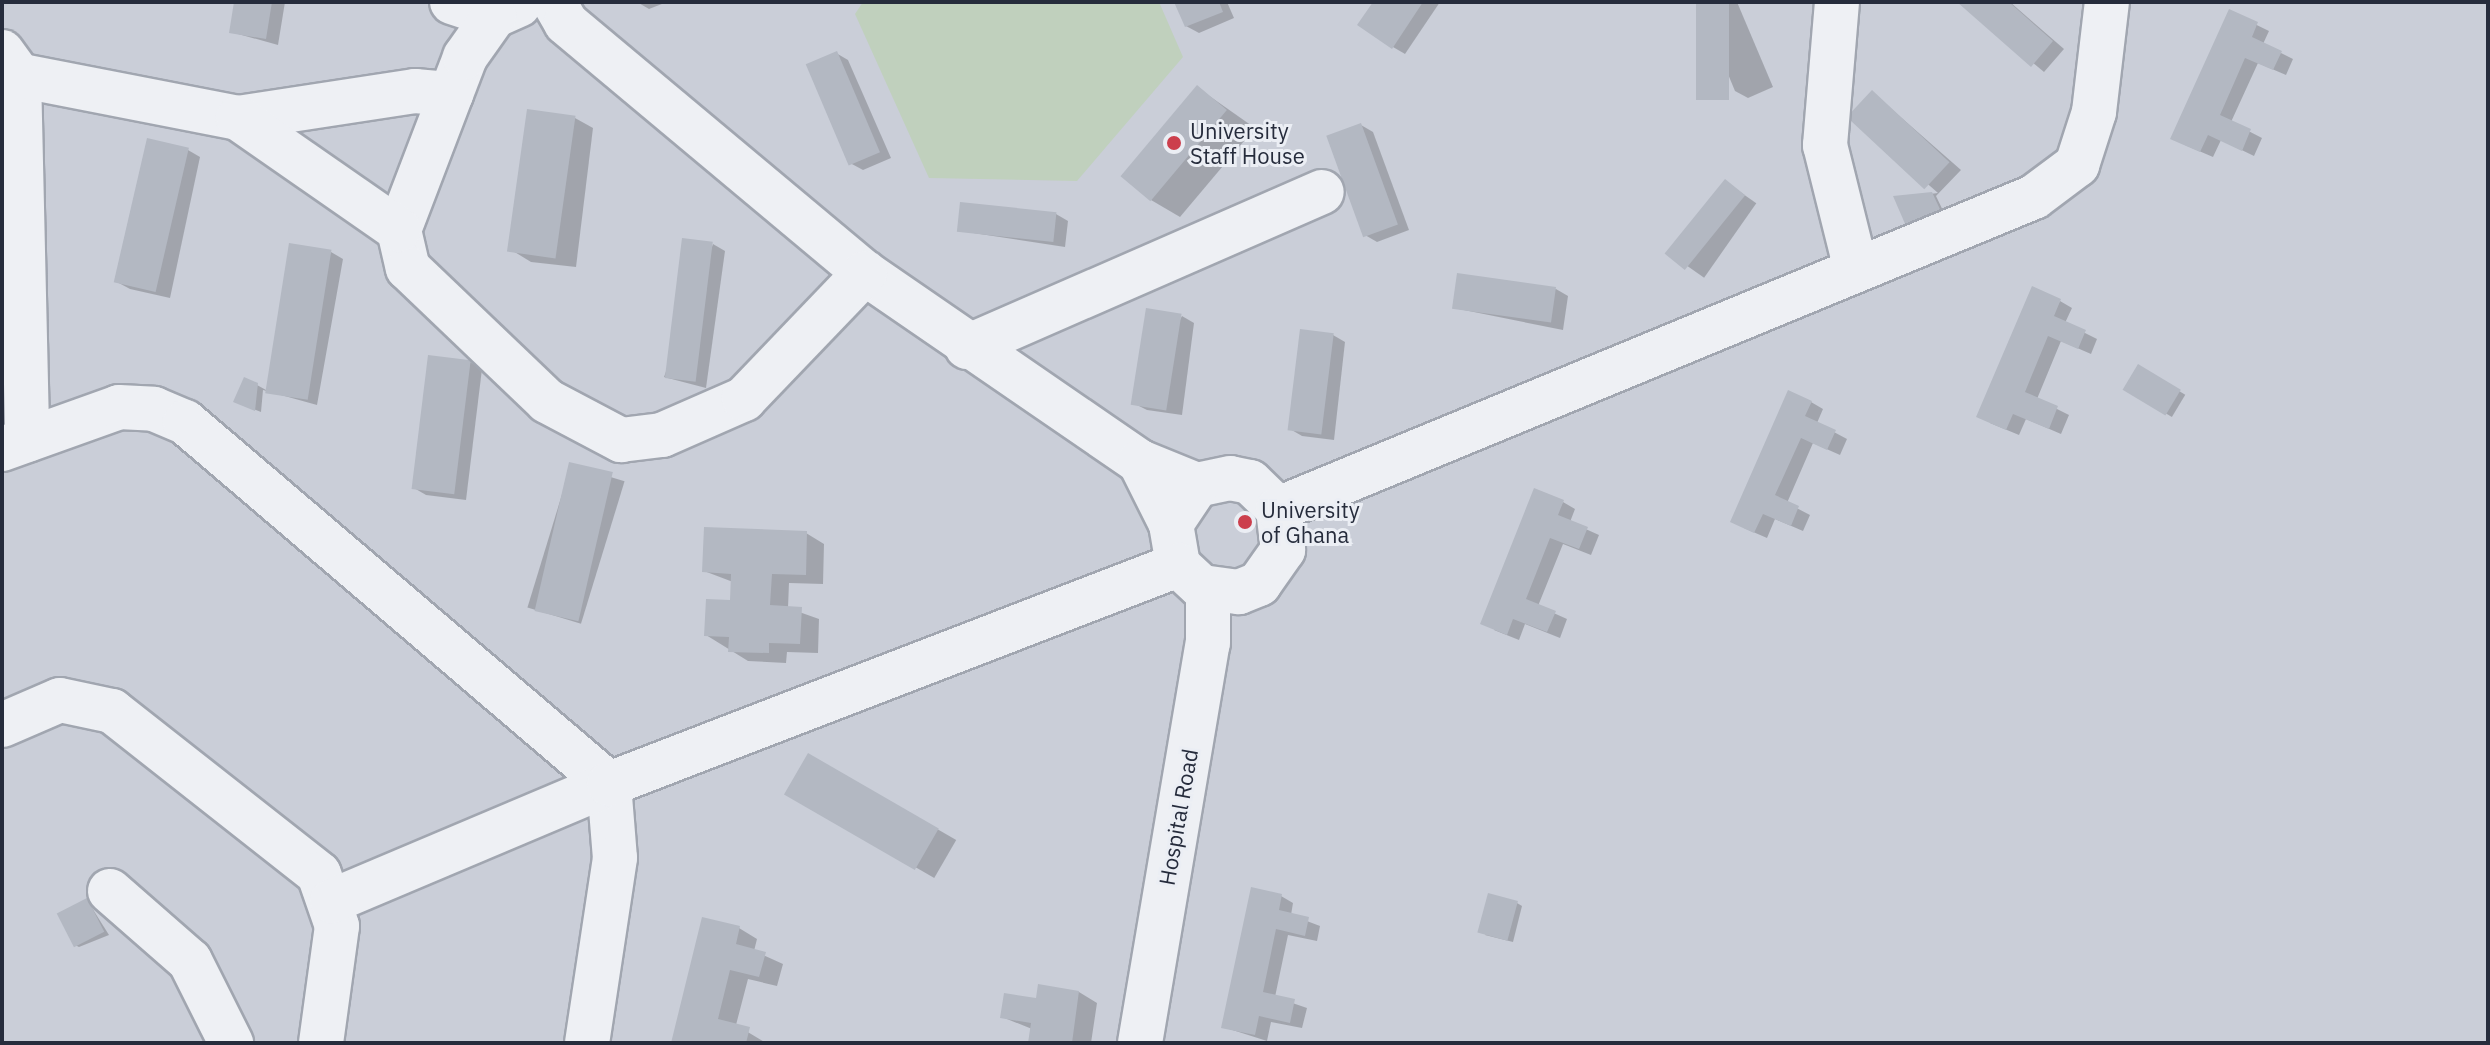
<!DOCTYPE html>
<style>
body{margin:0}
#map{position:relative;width:2490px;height:1045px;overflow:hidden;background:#dbdfe6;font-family:"IBM Plex Sans",sans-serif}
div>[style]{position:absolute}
.built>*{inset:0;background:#caced8;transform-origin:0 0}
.green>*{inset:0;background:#c0d0bd}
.shadow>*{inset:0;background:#0003;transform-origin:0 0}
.building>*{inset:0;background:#b3b8c2;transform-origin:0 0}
.roads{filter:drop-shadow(2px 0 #a1a6b0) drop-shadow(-2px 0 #a1a6b0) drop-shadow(0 2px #a1a6b0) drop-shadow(0 -2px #a1a6b0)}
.minor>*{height:44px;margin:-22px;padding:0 22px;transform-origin:22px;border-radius:22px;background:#eef0f4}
.dots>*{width:22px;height:22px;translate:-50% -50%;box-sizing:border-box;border:4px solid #ebeef4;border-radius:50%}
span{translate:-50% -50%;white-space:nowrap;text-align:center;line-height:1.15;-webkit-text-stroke:6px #ebeef4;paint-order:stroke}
.poi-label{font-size:22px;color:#262c3c}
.left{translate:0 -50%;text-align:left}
.street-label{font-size:22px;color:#262c3c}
.frame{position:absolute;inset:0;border:4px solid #262c3c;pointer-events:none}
</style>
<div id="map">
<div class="built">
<div style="left:2px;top:2px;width:2486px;height:1041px"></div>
</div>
<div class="green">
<div style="clip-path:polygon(863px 2px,1159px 2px,1183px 57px,1077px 181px,929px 178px,855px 14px)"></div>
</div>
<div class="shadow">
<div style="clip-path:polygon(236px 2px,285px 2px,278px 45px,231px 32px)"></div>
<div style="clip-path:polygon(637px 2px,667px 2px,649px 9px)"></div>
<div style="clip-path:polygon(1177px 2px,1227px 2px,1234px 18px,1199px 33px,1186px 26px)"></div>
<div style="clip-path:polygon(1375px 2px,1440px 2px,1405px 54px,1393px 47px)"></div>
<div style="clip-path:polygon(1698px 2px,1737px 2px,1773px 87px,1748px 98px,1735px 91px)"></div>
<div style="clip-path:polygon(1960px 2px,2010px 2px,2064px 49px,2044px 72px)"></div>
<div style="clip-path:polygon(2230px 12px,2269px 31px,2263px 44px,2293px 59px,2286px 75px,2258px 63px,2231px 122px,2262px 138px,2254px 156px,2221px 140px,2213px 157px,2185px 145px)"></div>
<div style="clip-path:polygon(836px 53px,848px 60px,891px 158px,863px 170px,850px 163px)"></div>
<div style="clip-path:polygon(1198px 88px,1255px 128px,1180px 217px,1151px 200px)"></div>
<div style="clip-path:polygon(1872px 92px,1961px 170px,1936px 196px,1948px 221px,1896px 198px,1938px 193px,1850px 116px)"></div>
<div style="clip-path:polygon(575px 118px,593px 128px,576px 267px,531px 262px,513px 251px)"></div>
<div style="clip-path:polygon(1361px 125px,1373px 132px,1409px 230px,1377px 242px,1365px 235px)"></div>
<div style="clip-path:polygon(188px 150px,200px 157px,170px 298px,130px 289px,117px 282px)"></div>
<div style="left:1726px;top:182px;width:37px;height:91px;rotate:35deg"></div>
<div style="clip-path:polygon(1056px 214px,1068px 221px,1065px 247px,960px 231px)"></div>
<div style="clip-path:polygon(713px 244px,725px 251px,706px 388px,664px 377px)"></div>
<div style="clip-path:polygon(331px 252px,343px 259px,317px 405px,263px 390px,261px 412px,241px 404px,257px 385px,266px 390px)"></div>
<div style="clip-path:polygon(1556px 289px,1568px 296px,1563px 330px,1454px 308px)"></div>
<div style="clip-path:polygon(2060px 301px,2072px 308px,2065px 323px,2097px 339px,2091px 354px,2061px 341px,2037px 399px,2069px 415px,2061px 434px,2026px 419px,2019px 435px,1990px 423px)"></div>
<div style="clip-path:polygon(1182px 316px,1194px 323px,1182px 415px,1147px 410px,1135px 404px)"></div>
<div style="clip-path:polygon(1333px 335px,1345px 342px,1334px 440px,1302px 436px,1290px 429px)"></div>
<div style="clip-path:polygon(470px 362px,482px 369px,466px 500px,426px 495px,414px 488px)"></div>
<div style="left:2139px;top:367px;width:54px;height:26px;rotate:31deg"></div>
<div style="clip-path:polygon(1811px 402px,1823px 409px,1817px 423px,1847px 439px,1840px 455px,1813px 443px,1787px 503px,1810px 515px,1803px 531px,1775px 519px,1767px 538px,1744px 528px)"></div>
<div style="left:571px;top:465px;width:56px;height:149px;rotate:17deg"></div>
<div style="clip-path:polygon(1563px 502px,1575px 509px,1570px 522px,1599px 535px,1591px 555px,1563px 544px,1538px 606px,1567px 619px,1560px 638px,1525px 624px,1519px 640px,1494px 630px)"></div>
<div style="clip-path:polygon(806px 533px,824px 544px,823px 584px,789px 583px,788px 608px,819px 619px,818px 653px,787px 652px,786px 663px,748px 661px,706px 635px,732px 602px,733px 582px,704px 571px)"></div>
<div style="left:809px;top:755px;width:170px;height:44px;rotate:30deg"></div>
<div style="clip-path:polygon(1281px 896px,1293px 903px,1291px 915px,1320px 926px,1317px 941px,1288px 935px,1275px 997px,1307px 1008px,1302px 1028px,1271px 1022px,1267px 1041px,1223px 1027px)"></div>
<div style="clip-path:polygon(87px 900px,109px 935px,79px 947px,73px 944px)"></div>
<div style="clip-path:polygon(1517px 903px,1522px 906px,1513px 942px,1485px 935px)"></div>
<div style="clip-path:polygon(739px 928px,757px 939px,754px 951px,783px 964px,777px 986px,748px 979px,736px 1025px,766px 1043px,673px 1043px)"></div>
<div style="clip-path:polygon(1079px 992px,1097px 1003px,1091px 1043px,1030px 1043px,1032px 1029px,1002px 1017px,1038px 1000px)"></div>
</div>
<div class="building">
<div style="clip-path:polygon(234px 2px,272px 2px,266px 39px,229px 33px)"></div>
<div style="clip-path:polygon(1174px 2px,1219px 2px,1223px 12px,1185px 27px)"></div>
<div style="clip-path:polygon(1373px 2px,1423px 2px,1392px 49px,1357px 25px)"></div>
<div style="left:1696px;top:2px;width:33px;height:98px"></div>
<div style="clip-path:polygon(1957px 2px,2009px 2px,2053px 41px,2031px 67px)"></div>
<div style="clip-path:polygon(2229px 9px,2258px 22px,2252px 37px,2282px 51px,2273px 70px,2245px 58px,2220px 115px,2251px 129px,2242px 151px,2208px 135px,2200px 152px,2170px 139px)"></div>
<div style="left:837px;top:51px;width:110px;height:34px;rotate:67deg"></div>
<div style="left:1197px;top:85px;width:39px;height:119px;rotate:40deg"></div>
<div style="left:1872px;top:90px;width:106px;height:37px;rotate:43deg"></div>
<div style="left:527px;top:109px;width:49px;height:144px;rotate:8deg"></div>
<div style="left:1361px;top:123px;width:108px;height:37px;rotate:70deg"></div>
<div style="left:147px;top:138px;width:43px;height:148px;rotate:13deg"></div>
<div style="left:1725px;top:179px;width:26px;height:96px;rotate:39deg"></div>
<div style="clip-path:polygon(1932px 192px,1944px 218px,1906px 226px,1893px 196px)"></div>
<div style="left:960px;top:202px;width:97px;height:30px;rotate:6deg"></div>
<div style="left:682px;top:238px;width:31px;height:141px;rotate:7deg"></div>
<div style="left:289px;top:243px;width:43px;height:152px;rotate:9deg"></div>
<div style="left:1457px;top:273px;width:100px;height:36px;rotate:8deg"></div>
<div style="clip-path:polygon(2032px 286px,2061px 299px,2054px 316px,2086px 330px,2078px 349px,2048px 336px,2025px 392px,2058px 406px,2049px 429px,2013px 414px,2006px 430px,1976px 417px)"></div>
<div style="left:1146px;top:308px;width:36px;height:98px;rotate:9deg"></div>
<div style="left:1300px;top:329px;width:34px;height:102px;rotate:7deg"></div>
<div style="left:428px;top:355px;width:43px;height:135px;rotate:7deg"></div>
<div style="left:2138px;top:364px;width:50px;height:30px;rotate:31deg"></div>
<div style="clip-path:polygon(244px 377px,258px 383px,255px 411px,233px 402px)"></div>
<div style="clip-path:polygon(1788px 390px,1812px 401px,1805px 416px,1836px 430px,1827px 450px,1801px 438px,1775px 495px,1799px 506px,1791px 526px,1763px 514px,1754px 533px,1730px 522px)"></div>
<div style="left:569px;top:462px;width:45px;height:153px;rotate:13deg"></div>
<div style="clip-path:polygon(1534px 488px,1564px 500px,1558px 515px,1588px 527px,1579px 549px,1550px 538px,1526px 599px,1556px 611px,1547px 632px,1513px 619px,1507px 635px,1480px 624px)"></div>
<div style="clip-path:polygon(704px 527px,807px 531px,806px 575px,772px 574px,770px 605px,802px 607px,800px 644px,769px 643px,769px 653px,728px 652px,729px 637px,704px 636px,706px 599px,730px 600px,731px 574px,702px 572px)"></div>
<div style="left:808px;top:753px;width:151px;height:48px;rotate:30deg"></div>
<div style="clip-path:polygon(1251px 887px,1282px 894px,1279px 910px,1309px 917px,1305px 936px,1276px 929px,1263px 992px,1295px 999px,1290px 1023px,1259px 1016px,1255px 1035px,1221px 1028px)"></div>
<div style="left:1488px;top:893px;width:31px;height:41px;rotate:15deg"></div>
<div style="left:87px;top:898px;width:38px;height:34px;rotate:63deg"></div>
<div style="clip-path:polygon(702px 917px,740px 926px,736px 944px,766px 952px,759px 977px,730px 970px,718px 1019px,750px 1027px,746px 1043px,671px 1043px)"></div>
<div style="clip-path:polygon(1038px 984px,1079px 991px,1072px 1043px,1028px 1043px,1031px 1023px,1000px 1018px,1004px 993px,1036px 998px)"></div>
</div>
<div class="roads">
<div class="minor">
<div style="left:452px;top:2px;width:44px;rotate:18.4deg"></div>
<div style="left:494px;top:16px;width:27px;rotate:-24deg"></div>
<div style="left:554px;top:2px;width:24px;rotate:60deg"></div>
<div style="left:566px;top:23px;width:390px;rotate:39.9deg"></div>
<div style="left:865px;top:273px;width:334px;rotate:34.5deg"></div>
<div style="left:1140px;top:462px;width:61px;rotate:22deg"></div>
<div style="left:1837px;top:2px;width:144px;rotate:94.8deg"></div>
<div style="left:1825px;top:145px;width:128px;rotate:76deg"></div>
<div style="left:2px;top:52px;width:29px;rotate:54deg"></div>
<div style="left:19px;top:75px;width:365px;rotate:88.7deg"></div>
<div style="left:2px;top:72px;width:240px;rotate:11deg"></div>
<div style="left:238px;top:118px;width:179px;rotate:-8.7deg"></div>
<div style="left:415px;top:91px;width:36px;rotate:5deg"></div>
<div style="left:451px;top:94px;width:40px;rotate:-69deg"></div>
<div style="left:465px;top:57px;width:50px;rotate:-54.7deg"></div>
<div style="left:451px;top:94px;width:146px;rotate:110.9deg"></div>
<div style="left:399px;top:230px;width:39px;rotate:77deg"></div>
<div style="left:408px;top:268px;width:192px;rotate:43.7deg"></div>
<div style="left:547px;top:401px;width:84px;rotate:27.8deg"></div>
<div style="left:621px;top:440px;width:41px;rotate:-7deg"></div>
<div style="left:662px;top:435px;width:90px;rotate:-23.7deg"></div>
<div style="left:744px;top:399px;width:175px;rotate:-46.2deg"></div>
<div style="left:238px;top:118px;width:196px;rotate:34.8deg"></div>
<div style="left:967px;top:347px;width:387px;rotate:-23.6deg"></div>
<div style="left:2px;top:449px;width:124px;rotate:-19.7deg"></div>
<div style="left:119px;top:407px;width:35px;rotate:3deg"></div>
<div style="left:154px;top:409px;width:34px;rotate:23deg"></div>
<div style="left:185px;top:422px;width:558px;rotate:40.49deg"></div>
<div style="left:609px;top:784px;width:74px;rotate:85.4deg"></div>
<div style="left:615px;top:858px;width:187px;rotate:98.6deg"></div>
<div style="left:1140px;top:462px;width:69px;rotate:63.4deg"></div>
<div style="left:1171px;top:524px;width:42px;rotate:80.3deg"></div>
<div style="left:1178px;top:565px;width:33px;rotate:43deg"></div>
<div style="left:1202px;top:587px;width:37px;rotate:8deg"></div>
<div style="left:1239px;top:592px;width:22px;rotate:-22deg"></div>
<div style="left:1259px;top:584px;width:42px;rotate:-54.8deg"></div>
<div style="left:1283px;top:550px;width:41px;rotate:-97deg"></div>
<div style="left:1278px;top:509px;width:39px;rotate:-136deg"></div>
<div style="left:1250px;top:482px;width:20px;rotate:-169deg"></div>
<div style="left:1230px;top:478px;width:34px;rotate:168deg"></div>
<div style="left:1197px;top:485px;width:47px;rotate:123.7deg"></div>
<div style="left:1278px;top:509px;width:818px;rotate:-22.43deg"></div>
<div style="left:2034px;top:197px;width:54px;rotate:-36.7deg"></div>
<div style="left:2077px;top:165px;width:56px;rotate:-72.2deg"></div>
<div style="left:2094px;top:112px;width:111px;rotate:-83.3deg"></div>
<div style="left:2px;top:725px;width:63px;rotate:-23.3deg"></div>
<div style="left:60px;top:700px;width:53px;rotate:11.9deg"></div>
<div style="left:112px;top:711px;width:263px;rotate:38.2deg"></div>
<div style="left:319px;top:874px;width:55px;rotate:70.9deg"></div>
<div style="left:337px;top:926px;width:118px;rotate:97.8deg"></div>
<div style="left:110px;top:891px;width:106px;rotate:41.2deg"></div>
<div style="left:190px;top:961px;width:92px;rotate:63.4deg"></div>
<div style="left:332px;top:901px;width:301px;rotate:-22.9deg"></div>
<div style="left:609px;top:784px;width:610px;rotate:-21.05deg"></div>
<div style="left:1140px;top:1043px;width:406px;rotate:-80.4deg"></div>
<div style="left:1208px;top:643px;width:53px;rotate:-90deg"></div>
</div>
</div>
<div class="dots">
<div style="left:1174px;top:143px;background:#cc3f4d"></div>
<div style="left:1245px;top:522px;background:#cc3f4d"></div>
</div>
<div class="poi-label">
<span class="left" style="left:1190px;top:143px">University<br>Staff House</span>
<span class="left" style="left:1261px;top:522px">University<br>of Ghana</span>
</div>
<div class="street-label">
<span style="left:1178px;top:817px;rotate:-80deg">Hospital Road</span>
</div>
<div class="frame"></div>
</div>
